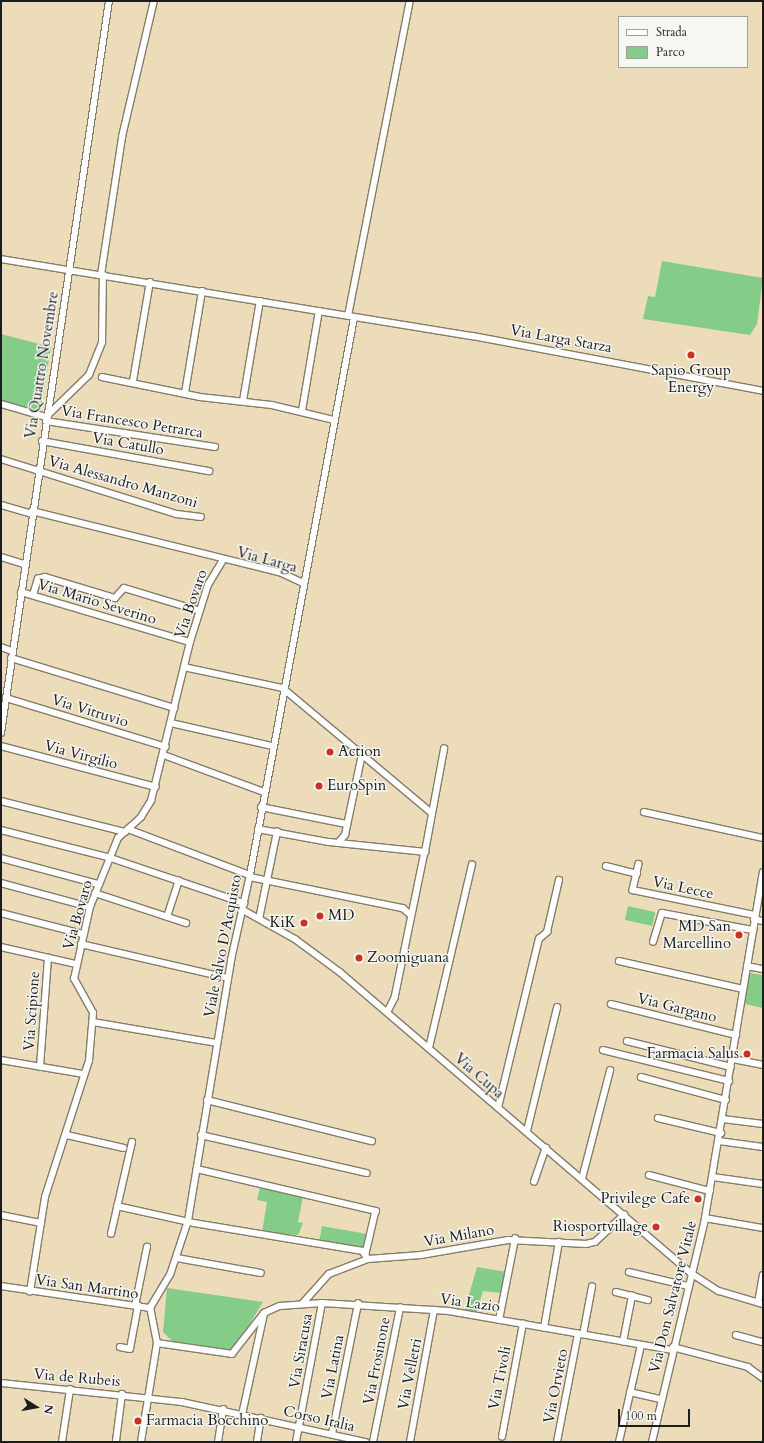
<!DOCTYPE html>
<style>
body{margin:0}
#map{position:relative;width:764px;height:1443px;overflow:hidden;background:#eddcb9;font-family:Cardo,serif}
div>[style]{position:absolute}
.green>*{inset:0;background:#83cd89;transform-origin:0 0}
.roads{filter:drop-shadow(1px 0 #847c6a) drop-shadow(-1px 0 #847c6a) drop-shadow(0 1px #847c6a) drop-shadow(0 -1px #847c6a)}
.minor>*{height:5.5px;margin:-2.75px;padding:0 2.75px;transform-origin:2.75px;border-radius:2.75px;background:#fff}
.dots>*{width:11px;height:11px;translate:-50% -50%;box-sizing:border-box;border:2px solid #f6f6f2;border-radius:50%}
span{translate:-50% -50%;white-space:nowrap;text-align:center;line-height:1.15;-webkit-text-stroke:3px #f6f6f2;paint-order:stroke}
.street-label{font-size:15px;color:#1c1c1c}
.poi-label{font-size:15px;color:#1c1c1c}
.left{translate:0 -50%;text-align:left}
.right{translate:-100% -50%;text-align:right}
.frame{position:absolute;inset:0;border:2px solid #1c1c1c;pointer-events:none}
.legend{position:absolute;left:618px;top:16px;width:130px;height:52px;box-sizing:border-box;background:#f6f6f2;border:1px solid #9f9f9c;margin:0;padding:5px 7px;list-style:none;font-size:12px;color:#1c1c1c}
.legend li{display:flex;align-items:center;gap:8px;height:20px}
.legend b{width:20px;border:1px solid #9f9f9c}
.north{position:absolute;left:16px;top:1387px;width:40px;height:40px;-webkit-text-stroke:3px #f6f6f2;paint-order:stroke;rotate:101deg;font-size:11px;font-weight:700;line-height:16px;text-align:center;color:#1c1c1c}
.north::after{content:'';display:block;margin:auto;width:14px;height:18px;background:#1c1c1c;clip-path:polygon(50% 0,100% 100%,50% 72%,0 100%)}
.scale{position:absolute;left:618px;top:1409px;width:72px;height:18px;box-sizing:border-box;border:2px solid #1c1c1c;border-top:0;padding-left:5px;font-size:12px;line-height:14px;white-space:nowrap;color:#1c1c1c;-webkit-text-stroke:3px #f6f6f2;paint-order:stroke}
</style>
<div id="map">
<div class="green">
<div style="clip-path:polygon(662px 261px,763px 278px,757px 324px,750px 335px,643px 319px,648px 296px,655px 297px)"></div>
<div style="clip-path:polygon(1px 334px,51px 347px,40px 413px,1px 401px)"></div>
<div style="left:628px;top:906px;width:28px;height:14px;rotate:13deg"></div>
<div style="clip-path:polygon(750px 973px,763px 975px,763px 1008px,745px 1004px)"></div>
<div style="clip-path:polygon(260px 1187px,303px 1196px,298px 1222px,303px 1223px,298px 1235px,262px 1232px,267px 1202px,257px 1200px)"></div>
<div style="left:322px;top:1226px;width:47px;height:16px;rotate:10deg"></div>
<div style="clip-path:polygon(477px 1267px,507px 1272px,503px 1293px,483px 1291px,476px 1314px,464px 1312px)"></div>
<div style="clip-path:polygon(167px 1288px,263px 1302px,233px 1351px,173px 1342px,163px 1332px)"></div>
</div>
<div class="roads">
<div class="minor">
<div style="left:1px;top:259px;width:478px;rotate:9.3deg"></div>
<div style="left:473px;top:336px;width:295px;rotate:10.7deg"></div>
<div style="left:101px;top:275px;width:140px;rotate:-81.3deg"></div>
<div style="left:122px;top:137px;width:140px;rotate:-76.8deg"></div>
<div style="left:348px;top:316px;width:321px;rotate:-78.9deg"></div>
<div style="left:102px;top:377px;width:100px;rotate:11.5deg"></div>
<div style="left:200px;top:397px;width:72px;rotate:6.3deg"></div>
<div style="left:272px;top:405px;width:64px;rotate:13.6deg"></div>
<div style="left:133px;top:381px;width:100px;rotate:-80.3deg"></div>
<div style="left:185px;top:393px;width:103px;rotate:-80.5deg"></div>
<div style="left:243px;top:401px;width:101px;rotate:-80.4deg"></div>
<div style="left:1px;top:404px;width:47px;rotate:16.1deg"></div>
<div style="left:46px;top:417px;width:60px;rotate:-44.3deg"></div>
<div style="left:89px;top:375px;width:35px;rotate:-68deg"></div>
<div style="left:102px;top:343px;width:68px;rotate:-89.2deg"></div>
<div style="left:302px;top:411px;width:101px;rotate:-80.4deg"></div>
<div style="left:46px;top:421px;width:171px;rotate:8.7deg"></div>
<div style="left:42px;top:441px;width:170px;rotate:10.2deg"></div>
<div style="left:1px;top:459px;width:184px;rotate:17.4deg"></div>
<div style="left:177px;top:514px;width:24px;rotate:7deg"></div>
<div style="left:1px;top:505px;width:32px;rotate:16deg"></div>
<div style="left:32px;top:511px;width:258px;rotate:13.9deg"></div>
<div style="left:282px;top:573px;width:23px;rotate:25deg"></div>
<div style="left:1px;top:557px;width:24px;rotate:17deg"></div>
<div style="left:21px;top:592px;width:176px;rotate:16.5deg"></div>
<div style="left:33px;top:595px;width:17px;rotate:-73deg"></div>
<div style="left:38px;top:579px;width:7px;rotate:-16deg"></div>
<div style="left:45px;top:577px;width:73px;rotate:16.7deg"></div>
<div style="left:115px;top:598px;width:13px;rotate:-48deg"></div>
<div style="left:124px;top:588px;width:79px;rotate:16.8deg"></div>
<div style="left:1px;top:647px;width:12px;rotate:20deg"></div>
<div style="left:11px;top:658px;width:171px;rotate:17deg"></div>
<div style="left:184px;top:667px;width:101px;rotate:12deg"></div>
<div style="left:283px;top:688px;width:194px;rotate:40deg"></div>
<div style="left:6px;top:698px;width:167px;rotate:17deg"></div>
<div style="left:171px;top:723px;width:104px;rotate:12.8deg"></div>
<div style="left:1px;top:733px;width:740px;rotate:-81.61deg"></div>
<div style="left:1px;top:746px;width:160px;rotate:14.8deg"></div>
<div style="left:164px;top:755px;width:107px;rotate:20.3deg"></div>
<div style="left:1px;top:801px;width:128px;rotate:14deg"></div>
<div style="left:261px;top:807px;width:88px;rotate:11.2deg"></div>
<div style="left:644px;top:812px;width:122px;rotate:12.3deg"></div>
<div style="left:128px;top:829px;width:130px;rotate:20.7deg"></div>
<div style="left:258px;top:829px;width:72px;rotate:10.4deg"></div>
<div style="left:329px;top:842px;width:97px;rotate:5.9deg"></div>
<div style="left:425px;top:852px;width:149px;rotate:101.6deg"></div>
<div style="left:395px;top:998px;width:16px;rotate:117deg"></div>
<div style="left:1px;top:830px;width:110px;rotate:14.2deg"></div>
<div style="left:108px;top:857px;width:144px;rotate:18.7deg"></div>
<div style="left:338px;top:843px;width:11px;rotate:-49deg"></div>
<div style="left:345px;top:835px;width:83px;rotate:-78.1deg"></div>
<div style="left:425px;top:852px;width:105px;rotate:-79.5deg"></div>
<div style="left:1px;top:858px;width:100px;rotate:15deg"></div>
<div style="left:639px;top:864px;width:27px;rotate:103deg"></div>
<div style="left:633px;top:890px;width:125px;rotate:11.6deg"></div>
<div style="left:606px;top:866px;width:32px;rotate:14deg"></div>
<div style="left:250px;top:877px;width:156px;rotate:11.5deg"></div>
<div style="left:403px;top:908px;width:11px;rotate:41deg"></div>
<div style="left:1px;top:883px;width:92px;rotate:15.1deg"></div>
<div style="left:95px;top:893px;width:96px;rotate:18.2deg"></div>
<div style="left:243px;top:910px;width:60px;rotate:29.1deg"></div>
<div style="left:295px;top:939px;width:56px;rotate:36.3deg"></div>
<div style="left:340px;top:972px;width:462px;rotate:40.6deg"></div>
<div style="left:691px;top:1273px;width:33px;rotate:33deg"></div>
<div style="left:719px;top:1291px;width:46px;rotate:16.5deg"></div>
<div style="left:1px;top:913px;width:85px;rotate:14.4deg"></div>
<div style="left:167px;top:917px;width:38px;rotate:-72deg"></div>
<div style="left:259px;top:919px;width:89px;rotate:-78.3deg"></div>
<div style="left:754px;top:919px;width:9px;rotate:13deg"></div>
<div style="left:653px;top:942px;width:30px;rotate:-73deg"></div>
<div style="left:662px;top:913px;width:93px;rotate:10.6deg"></div>
<div style="left:81px;top:944px;width:151px;rotate:13deg"></div>
<div style="left:1px;top:947px;width:77px;rotate:12.8deg"></div>
<div style="left:619px;top:961px;width:127px;rotate:12.7deg"></div>
<div style="left:747px;top:966px;width:16px;rotate:11deg"></div>
<div style="left:611px;top:1004px;width:129px;rotate:13.9deg"></div>
<div style="left:93px;top:1022px;width:126px;rotate:9.6deg"></div>
<div style="left:627px;top:1041px;width:107px;rotate:14deg"></div>
<div style="left:429px;top:1048px;width:188px;rotate:-76.8deg"></div>
<div style="left:603px;top:1050px;width:130px;rotate:13.8deg"></div>
<div style="left:733px;top:1059px;width:31px;rotate:11deg"></div>
<div style="left:1px;top:1060px;width:84px;rotate:9.6deg"></div>
<div style="left:40px;top:1067px;width:109px;rotate:-85.8deg"></div>
<div style="left:641px;top:1077px;width:88px;rotate:15.1deg"></div>
<div style="left:207px;top:1100px;width:170px;rotate:14deg"></div>
<div style="left:498px;top:1108px;width:174px;rotate:-76.4deg"></div>
<div style="left:539px;top:939px;width:11px;rotate:-41deg"></div>
<div style="left:547px;top:932px;width:53px;rotate:-77deg"></div>
<div style="left:658px;top:1118px;width:65px;rotate:13.4deg"></div>
<div style="left:723px;top:1119px;width:40px;rotate:7.1deg"></div>
<div style="left:527px;top:1131px;width:127px;rotate:-76.3deg"></div>
<div style="left:67px;top:1135px;width:58px;rotate:12.8deg"></div>
<div style="left:201px;top:1135px;width:170px;rotate:12.9deg"></div>
<div style="left:719px;top:1141px;width:44px;rotate:7.8deg"></div>
<div style="left:197px;top:1169px;width:184px;rotate:13.2deg"></div>
<div style="left:376px;top:1211px;width:44px;rotate:103.1deg"></div>
<div style="left:649px;top:1175px;width:63px;rotate:14.7deg"></div>
<div style="left:713px;top:1177px;width:50px;rotate:8deg"></div>
<div style="left:582px;top:1179px;width:112px;rotate:-75.5deg"></div>
<div style="left:534px;top:1182px;width:36px;rotate:-71deg"></div>
<div style="left:117px;top:1206px;width:79px;rotate:12.4deg"></div>
<div style="left:194px;top:1223px;width:171px;rotate:9.4deg"></div>
<div style="left:363px;top:1251px;width:9px;rotate:58deg"></div>
<div style="left:1px;top:1215px;width:41px;rotate:11.3deg"></div>
<div style="left:705px;top:1218px;width:59px;rotate:9.8deg"></div>
<div style="left:111px;top:1234px;width:94px;rotate:-77.1deg"></div>
<div style="left:177px;top:1258px;width:85px;rotate:10.1deg"></div>
<div style="left:629px;top:1272px;width:61px;rotate:13.3deg"></div>
<div style="left:1px;top:1286px;width:151px;rotate:8.4deg"></div>
<div style="left:30px;top:1292px;width:96px;rotate:-81deg"></div>
<div style="left:45px;top:1197px;width:143px;rotate:-72.1deg"></div>
<div style="left:89px;top:1061px;width:48px;rotate:-85.2deg"></div>
<div style="left:93px;top:1013px;width:39px;rotate:-119deg"></div>
<div style="left:74px;top:979px;width:74px;rotate:-77.5deg"></div>
<div style="left:90px;top:907px;width:74px;rotate:-67.9deg"></div>
<div style="left:118px;top:838px;width:31px;rotate:-42deg"></div>
<div style="left:141px;top:817px;width:19px;rotate:-58deg"></div>
<div style="left:151px;top:801px;width:164px;rotate:-76.2deg"></div>
<div style="left:190px;top:642px;width:60px;rotate:-72.5deg"></div>
<div style="left:208px;top:585px;width:29px;rotate:-59deg"></div>
<div style="left:616px;top:1292px;width:33px;rotate:14deg"></div>
<div style="left:758px;top:1303px;width:28px;rotate:-80deg"></div>
<div style="left:302px;top:1304px;width:40px;rotate:-48deg"></div>
<div style="left:329px;top:1274px;width:42px;rotate:-21deg"></div>
<div style="left:368px;top:1259px;width:53px;rotate:-4.3deg"></div>
<div style="left:421px;top:1255px;width:88px;rotate:-9.8deg"></div>
<div style="left:508px;top:1240px;width:78px;rotate:2.9deg"></div>
<div style="left:586px;top:1244px;width:9px;rotate:-13deg"></div>
<div style="left:595px;top:1242px;width:40px;rotate:-43deg"></div>
<div style="left:135px;top:1306px;width:60px;rotate:-78.5deg"></div>
<div style="left:150px;top:1308px;width:39px;rotate:-59deg"></div>
<div style="left:170px;top:1275px;width:57px;rotate:-71.6deg"></div>
<div style="left:188px;top:1221px;width:265px;rotate:-80.6deg"></div>
<div style="left:231px;top:960px;width:87px;rotate:-77.4deg"></div>
<div style="left:250px;top:875px;width:567px;rotate:-79.42deg"></div>
<div style="left:499px;top:1320px;width:83px;rotate:-78.8deg"></div>
<div style="left:544px;top:1328px;width:87px;rotate:-80.1deg"></div>
<div style="left:583px;top:1335px;width:49px;rotate:-79.4deg"></div>
<div style="left:736px;top:1335px;width:28px;rotate:15deg"></div>
<div style="left:623px;top:1342px;width:47px;rotate:-78.9deg"></div>
<div style="left:157px;top:1343px;width:76px;rotate:8.3deg"></div>
<div style="left:232px;top:1354px;width:52px;rotate:-52deg"></div>
<div style="left:264px;top:1313px;width:17px;rotate:-24deg"></div>
<div style="left:280px;top:1306px;width:42px;rotate:-4.1deg"></div>
<div style="left:322px;top:1303px;width:127px;rotate:3.6deg"></div>
<div style="left:449px;top:1311px;width:227px;rotate:9.9deg"></div>
<div style="left:120px;top:1347px;width:10px;rotate:11deg"></div>
<div style="left:130px;top:1349px;width:44px;rotate:-79.5deg"></div>
<div style="left:673px;top:1347px;width:78px;rotate:14.9deg"></div>
<div style="left:748px;top:1367px;width:19px;rotate:36deg"></div>
<div style="left:1px;top:1383px;width:182px;rotate:6deg"></div>
<div style="left:182px;top:1402px;width:188px;rotate:12.3deg"></div>
<div style="left:630px;top:1392px;width:32px;rotate:13deg"></div>
<div style="left:242px;top:1415px;width:103px;rotate:-77.7deg"></div>
<div style="left:332px;top:1434px;width:133px;rotate:-78.7deg"></div>
<div style="left:502px;top:1437px;width:115px;rotate:-79.5deg"></div>
<div style="left:116px;top:1441px;width:47px;rotate:-82.7deg"></div>
<div style="left:62px;top:1442px;width:53px;rotate:-81.3deg"></div>
<div style="left:141px;top:1442px;width:100px;rotate:-80.8deg"></div>
<div style="left:157px;top:1343px;width:36px;rotate:-101deg"></div>
<div style="left:218px;top:1442px;width:33px;rotate:-81deg"></div>
<div style="left:257px;top:1442px;width:24px;rotate:-81deg"></div>
<div style="left:296px;top:1442px;width:141px;rotate:-79.4deg"></div>
<div style="left:373px;top:1442px;width:137px;rotate:-78.6deg"></div>
<div style="left:410px;top:1442px;width:134px;rotate:-79.7deg"></div>
<div style="left:557px;top:1442px;width:110px;rotate:-79deg"></div>
<div style="left:619px;top:1442px;width:99px;rotate:-77.2deg"></div>
<div style="left:652px;top:1442px;width:224px;rotate:-76.6deg"></div>
<div style="left:704px;top:1224px;width:356px;rotate:-80.5deg"></div>
</div>
</div>
<div class="dots">
<div style="left:691px;top:355px;background:#c8321e"></div>
<div style="left:330px;top:752px;background:#c8321e"></div>
<div style="left:319px;top:786px;background:#c8321e"></div>
<div style="left:320px;top:916px;background:#c8321e"></div>
<div style="left:304px;top:923px;background:#c8321e"></div>
<div style="left:739px;top:935px;background:#c8321e"></div>
<div style="left:359px;top:958px;background:#c8321e"></div>
<div style="left:747px;top:1054px;background:#c8321e"></div>
<div style="left:698px;top:1199px;background:#c8321e"></div>
<div style="left:656px;top:1227px;background:#c8321e"></div>
<div style="left:138px;top:1421px;background:#c8321e"></div>
</div>
<div class="street-label">
<span style="left:561px;top:339px;rotate:10deg">Via Larga Starza</span>
<span style="left:42px;top:365px;rotate:-81deg">Via Quattro Novembre</span>
<span style="left:132px;top:422px;rotate:9deg">Via Francesco Petrarca</span>
<span style="left:128px;top:444px;rotate:10deg">Via Catullo</span>
<span style="left:123px;top:482px;rotate:16deg">Via Alessandro Manzoni</span>
<span style="left:267px;top:560px;rotate:15deg">Via Larga</span>
<span style="left:97px;top:602px;rotate:17deg">Via Mario Severino</span>
<span style="left:191px;top:604px;rotate:-71deg">Via Bovaro</span>
<span style="left:90px;top:711px;rotate:17deg">Via Vitruvio</span>
<span style="left:81px;top:755px;rotate:15deg">Via Virgilio</span>
<span style="left:683px;top:888px;rotate:12deg">Via Lecce</span>
<span style="left:78px;top:915px;rotate:-74deg">Via Bovaro</span>
<span style="left:223px;top:946px;rotate:-79deg">Viale Salvo D'Acquisto</span>
<span style="left:677px;top:1008px;rotate:14deg">Via Gargano</span>
<span style="left:32px;top:1011px;rotate:-86deg">Via Scipione</span>
<span style="left:479px;top:1076px;rotate:41deg">Via Cupa</span>
<span style="left:459px;top:1236px;rotate:-10deg">Via Milano</span>
<span style="left:87px;top:1287px;rotate:8deg">Via San Martino</span>
<span style="left:673px;top:1297px;rotate:-76deg">Via Don Salvatore Vitale</span>
<span style="left:470px;top:1303px;rotate:8deg">Via Lazio</span>
<span style="left:301px;top:1351px;rotate:-80deg">Via Siracusa</span>
<span style="left:377px;top:1361px;rotate:-79deg">Via Frosinone</span>
<span style="left:333px;top:1367px;rotate:-79deg">Via Latina</span>
<span style="left:410px;top:1374px;rotate:-79deg">Via Velletri</span>
<span style="left:77px;top:1378px;rotate:5deg">Via de Rubeis</span>
<span style="left:500px;top:1378px;rotate:-79deg">Via Tivoli</span>
<span style="left:556px;top:1386px;rotate:-79deg">Via Orvieto</span>
<span style="left:319px;top:1419px;rotate:13deg">Corso Italia</span>
</div>
<div class="poi-label">
<span style="left:691px;top:379px">Sapio Group<br>Energy</span>
<span class="left" style="left:338px;top:752px">Action</span>
<span class="left" style="left:327px;top:786px">EuroSpin</span>
<span class="left" style="left:328px;top:916px">MD</span>
<span class="right" style="left:296px;top:923px">KiK</span>
<span class="right" style="left:731px;top:935px">MD San<br>Marcellino</span>
<span class="left" style="left:367px;top:958px">Zoomiguana</span>
<span class="right" style="left:739px;top:1054px">Farmacia Salus</span>
<span class="right" style="left:690px;top:1199px">Privilege Cafe</span>
<span class="right" style="left:648px;top:1227px">Riosportvillage</span>
<span class="left" style="left:146px;top:1421px">Farmacia Bocchino</span>
</div>
<div class="frame"></div>
<ul class="legend">
<li><b style="height:5px;background:#fff"></b>Strada</li>
<li><b style="height:11px;background:#83cd89"></b>Parco</li>
</ul>
<div class="north">N</div>
<div class="scale">100 m</div>
</div>
